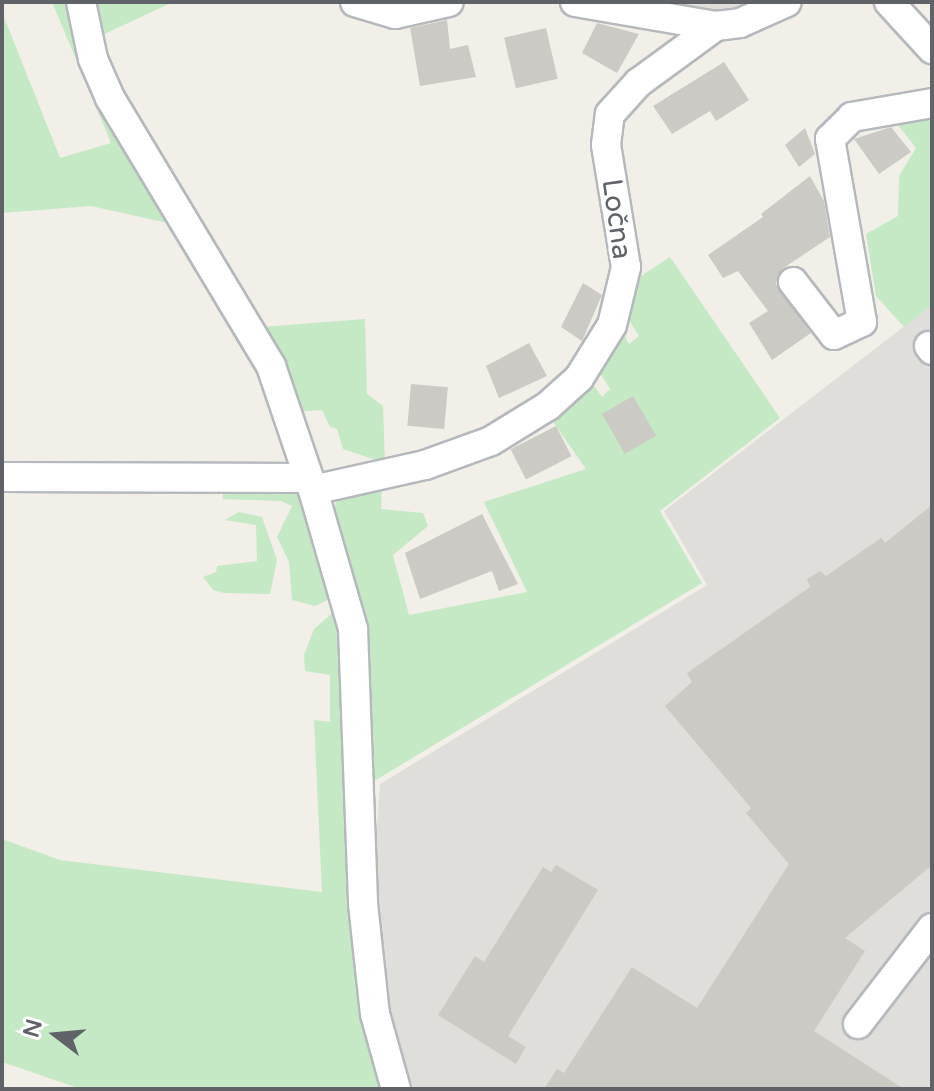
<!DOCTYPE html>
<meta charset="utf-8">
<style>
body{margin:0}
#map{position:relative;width:934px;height:1091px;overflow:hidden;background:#f1efe8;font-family:"Varela Round",sans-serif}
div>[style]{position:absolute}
.industrial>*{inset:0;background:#e0deda}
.green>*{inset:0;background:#c5e8c5}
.building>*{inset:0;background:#cccac5;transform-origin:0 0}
.roads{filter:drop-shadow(2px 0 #b5b8bc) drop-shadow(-2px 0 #b5b8bc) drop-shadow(0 2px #b5b8bc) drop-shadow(0 -2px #b5b8bc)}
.minor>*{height:28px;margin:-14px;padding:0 14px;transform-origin:14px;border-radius:14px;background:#fff}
span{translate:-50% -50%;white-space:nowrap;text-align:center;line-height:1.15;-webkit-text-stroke:7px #fff;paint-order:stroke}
.street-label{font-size:28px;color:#5f6368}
.frame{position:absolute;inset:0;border:4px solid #5f6368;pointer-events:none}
.north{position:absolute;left:16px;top:995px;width:80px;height:80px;-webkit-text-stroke:6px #fff;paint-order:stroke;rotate:286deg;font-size:22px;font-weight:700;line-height:32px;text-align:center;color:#5f6368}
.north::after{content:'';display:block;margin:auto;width:28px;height:36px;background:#5f6368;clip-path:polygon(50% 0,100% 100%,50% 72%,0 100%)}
</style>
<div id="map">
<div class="industrial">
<div style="clip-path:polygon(629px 2px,754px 2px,726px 15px)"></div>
<div style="clip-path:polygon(932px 305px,932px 1089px,412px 1089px,388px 1015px,379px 940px,374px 873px,380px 784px,707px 585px,664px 511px)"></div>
</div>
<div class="green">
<div style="clip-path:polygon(52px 2px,73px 2px,177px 225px,91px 206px,2px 213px,2px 12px,60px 158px,111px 143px)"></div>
<div style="clip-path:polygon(89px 2px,173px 2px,96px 38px)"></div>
<div style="clip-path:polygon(932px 112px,932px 305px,904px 327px,876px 296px,866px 234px,898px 216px,899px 176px,916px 148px,891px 116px)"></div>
<div style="clip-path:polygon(670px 257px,780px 418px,660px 511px,702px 583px,371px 783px,367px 636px,333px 514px,336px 502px,341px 494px,382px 482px,381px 509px,423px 513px,428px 526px,393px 555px,409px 615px,527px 592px,484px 502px,586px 469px,549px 416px,582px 385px,595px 387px,602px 397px,610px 389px,598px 370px,621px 329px,629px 344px,639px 336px,625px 314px,641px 276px)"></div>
<div style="clip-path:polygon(365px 319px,367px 394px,383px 406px,385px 463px,343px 449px,337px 429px,330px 427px,322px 410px,293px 412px,261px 327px)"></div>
<div style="clip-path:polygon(222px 484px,299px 489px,330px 578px,327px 600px,315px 606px,292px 600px,289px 562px,277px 537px,292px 506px,281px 501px,223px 499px)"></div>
<div style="clip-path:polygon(239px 512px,262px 517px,277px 560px,270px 594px,224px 593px,213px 590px,203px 577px,216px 572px,217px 566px,257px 561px,256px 525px,225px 520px)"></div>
<div style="clip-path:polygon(337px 609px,383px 1089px,81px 1089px,2px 1062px,2px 839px,60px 860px,322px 892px,314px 720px,330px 722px,330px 675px,305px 671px,304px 655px,314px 629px)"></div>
</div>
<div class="building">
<div style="clip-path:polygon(447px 20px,450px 49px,468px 45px,476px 77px,420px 86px,410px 28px)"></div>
<div style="clip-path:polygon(597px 23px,639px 34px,617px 73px,582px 53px)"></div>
<div style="left:546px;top:28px;width:52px;height:43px;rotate:77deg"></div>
<div style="clip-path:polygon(724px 62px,749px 100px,716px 121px,710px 111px,672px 134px,653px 106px)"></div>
<div style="clip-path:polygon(891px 127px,911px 152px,879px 174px,854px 139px)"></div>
<div style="clip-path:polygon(805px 128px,815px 154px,799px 167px,785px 145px)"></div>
<div style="clip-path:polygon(810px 176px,824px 201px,830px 237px,782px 269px,776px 284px,811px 333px,772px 360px,749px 323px,768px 311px,738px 271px,723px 278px,708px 255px,763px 217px,761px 214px)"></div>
<div style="clip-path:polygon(583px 283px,602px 295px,582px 341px,561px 327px)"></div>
<div style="clip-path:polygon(529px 343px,547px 376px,499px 398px,486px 366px)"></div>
<div style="left:411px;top:384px;width:37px;height:42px;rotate:5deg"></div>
<div style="left:633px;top:396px;width:46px;height:36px;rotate:60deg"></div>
<div style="left:556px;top:426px;width:34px;height:51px;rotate:63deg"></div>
<div style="clip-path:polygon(932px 505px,932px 865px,845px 938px,865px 951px,814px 1031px,904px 1089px,544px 1089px,557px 1069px,564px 1073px,632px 967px,697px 1008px,789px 864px,746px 813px,751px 808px,665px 706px,692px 682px,687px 673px,810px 587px,807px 579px,820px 571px,826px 576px,881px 538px,885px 543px)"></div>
<div style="clip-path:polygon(482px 514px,518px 584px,499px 591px,492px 571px,420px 599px,405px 553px)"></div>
<div style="clip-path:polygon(556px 865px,598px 890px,508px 1036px,526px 1047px,516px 1064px,438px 1015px,475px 956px,484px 962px,543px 867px,551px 872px)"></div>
</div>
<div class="roads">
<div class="minor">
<div style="left:81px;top:2px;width:58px;rotate:78.1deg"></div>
<div style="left:93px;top:59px;width:43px;rotate:66.4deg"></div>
<div style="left:110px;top:98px;width:313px;rotate:59deg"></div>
<div style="left:271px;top:366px;width:131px;rotate:71.3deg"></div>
<div style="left:313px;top:490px;width:145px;rotate:73.9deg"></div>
<div style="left:353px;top:629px;width:275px;rotate:87.9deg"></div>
<div style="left:363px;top:904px;width:111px;rotate:83.8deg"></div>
<div style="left:375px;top:1014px;width:78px;rotate:74.4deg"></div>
<div style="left:355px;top:2px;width:42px;rotate:16.7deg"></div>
<div style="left:395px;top:14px;width:55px;rotate:-12.5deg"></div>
<div style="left:575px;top:2px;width:143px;rotate:9.7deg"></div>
<div style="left:889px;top:2px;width:64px;rotate:47.5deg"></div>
<div style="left:793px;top:282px;width:67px;rotate:52.3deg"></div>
<div style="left:834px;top:335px;width:31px;rotate:-25deg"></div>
<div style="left:862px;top:322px;width:186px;rotate:-99.9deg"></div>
<div style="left:830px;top:139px;width:31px;rotate:-45deg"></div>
<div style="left:852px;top:117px;width:81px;rotate:-9.9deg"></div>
<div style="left:929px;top:346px;width:5px;rotate:53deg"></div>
<div style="left:2px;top:477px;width:307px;rotate:0.2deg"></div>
<div style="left:313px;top:490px;width:115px;rotate:-12.6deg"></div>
<div style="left:425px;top:465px;width:70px;rotate:-20deg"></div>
<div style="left:491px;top:441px;width:67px;rotate:-31.6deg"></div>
<div style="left:548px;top:406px;width:42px;rotate:-42.1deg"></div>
<div style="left:579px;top:378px;width:62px;rotate:-58.1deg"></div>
<div style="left:612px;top:325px;width:60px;rotate:-76.4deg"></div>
<div style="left:626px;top:267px;width:124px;rotate:-99.3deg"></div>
<div style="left:606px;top:145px;width:31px;rotate:-83deg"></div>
<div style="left:610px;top:114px;width:42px;rotate:-47.9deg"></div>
<div style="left:638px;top:83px;width:97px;rotate:-36.2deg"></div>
<div style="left:716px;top:26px;width:24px;rotate:-7deg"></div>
<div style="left:740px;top:23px;width:51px;rotate:-24.1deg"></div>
<div style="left:858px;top:1024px;width:121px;rotate:-52.4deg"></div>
</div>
</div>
<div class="street-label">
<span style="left:617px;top:219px;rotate:82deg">Ločna</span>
</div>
<div class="frame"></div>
<div class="north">N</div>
</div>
